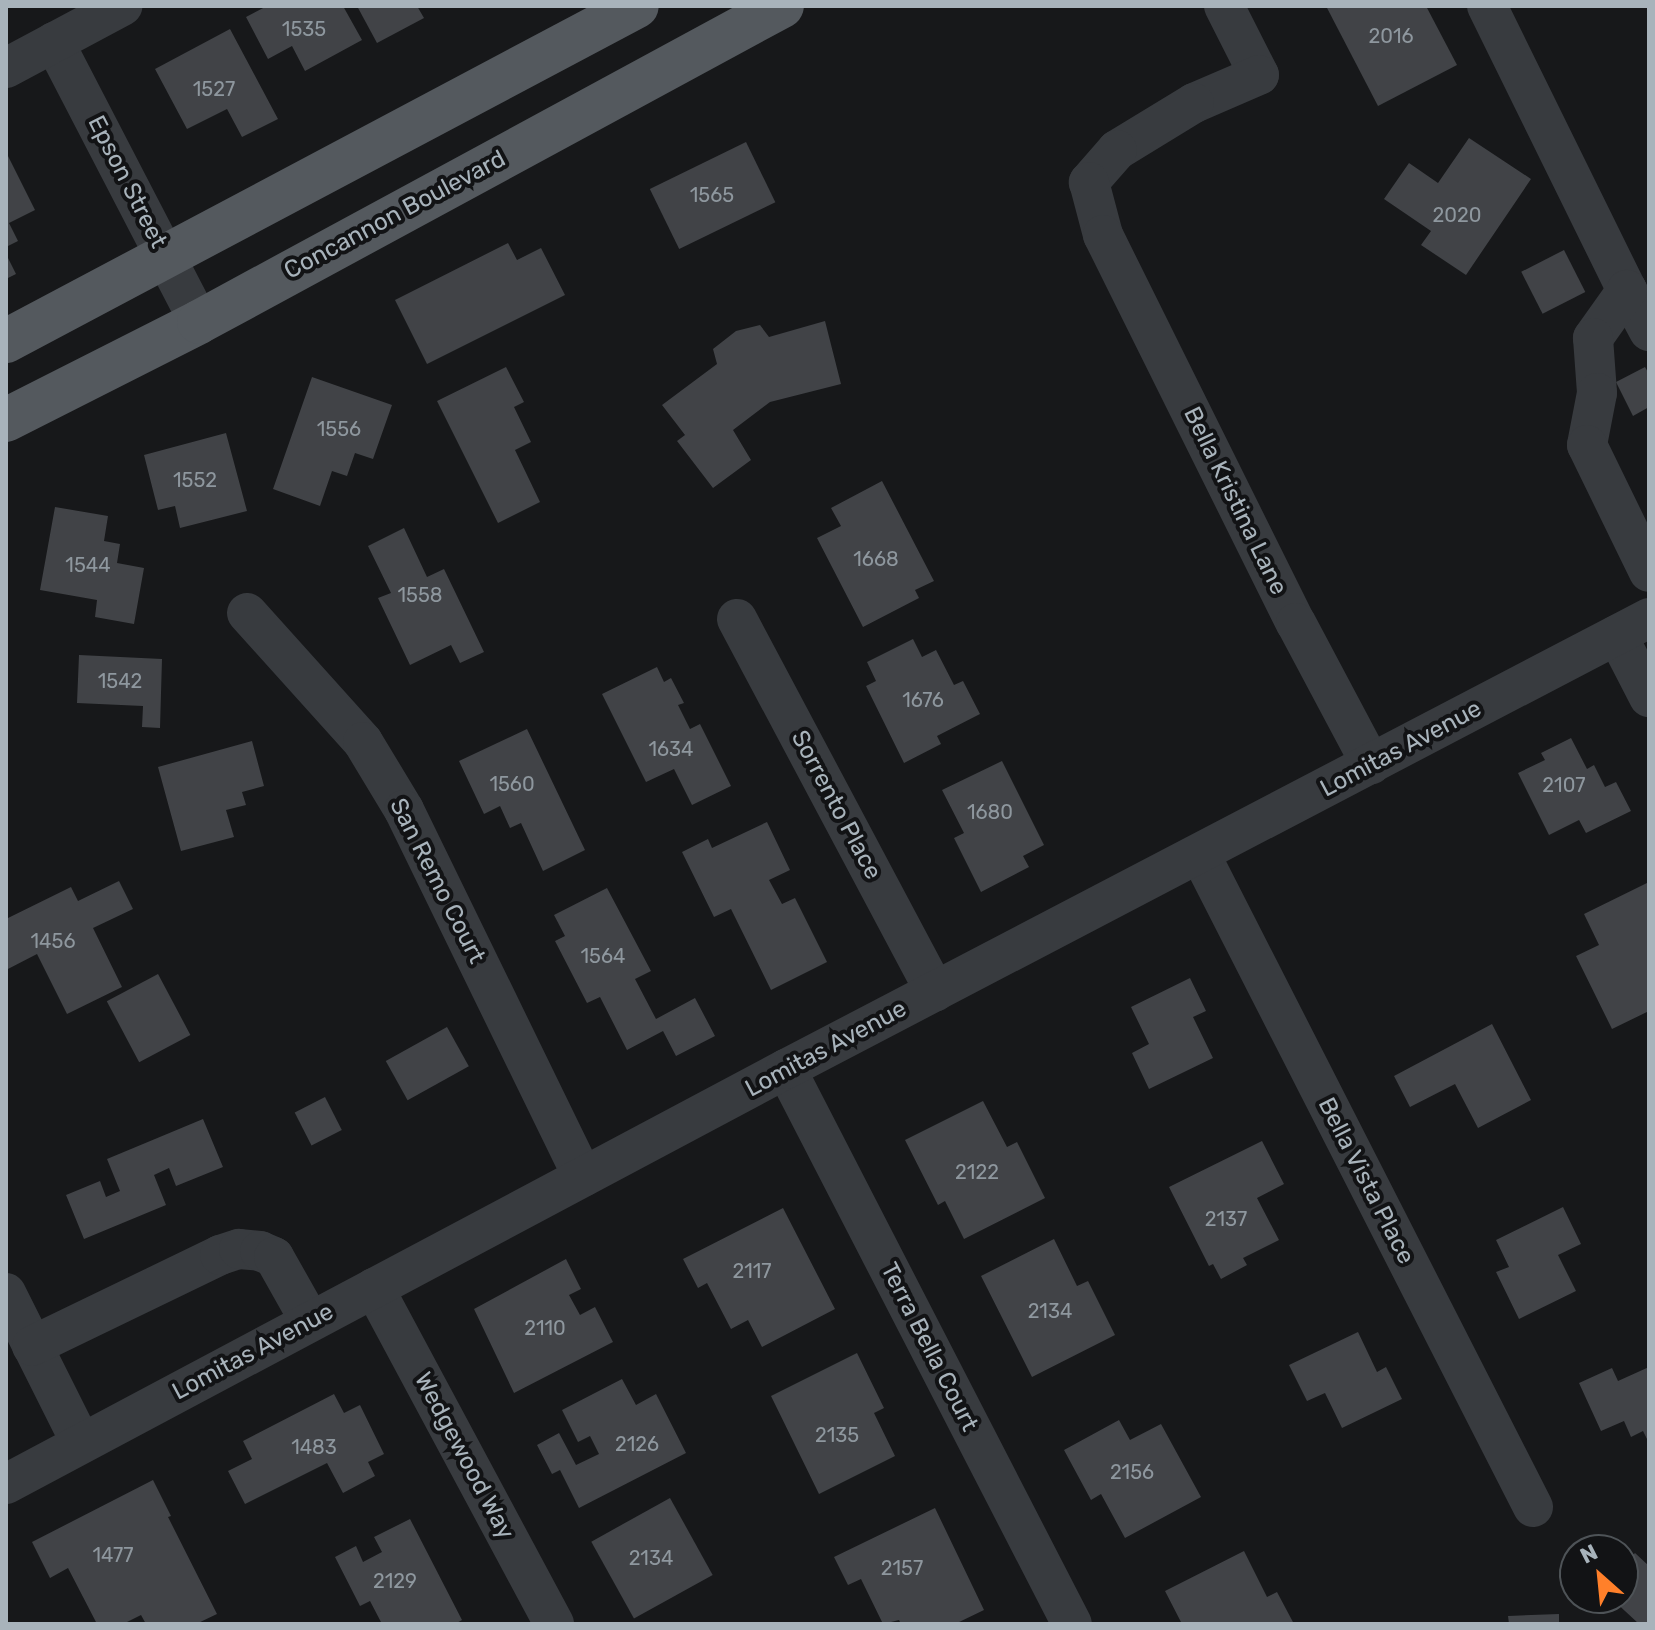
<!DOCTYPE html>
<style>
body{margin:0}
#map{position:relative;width:1655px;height:1630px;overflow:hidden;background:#17181a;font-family:Rubik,sans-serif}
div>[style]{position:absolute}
.building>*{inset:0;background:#414347;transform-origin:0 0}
.minor>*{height:40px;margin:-20px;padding:0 20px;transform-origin:20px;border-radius:20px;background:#383b3f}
.major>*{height:44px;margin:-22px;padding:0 22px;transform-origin:22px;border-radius:22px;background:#54595e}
span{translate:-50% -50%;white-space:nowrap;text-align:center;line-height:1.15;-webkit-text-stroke:8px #121315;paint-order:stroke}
.number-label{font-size:20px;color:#8e979e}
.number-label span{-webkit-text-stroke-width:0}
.street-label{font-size:24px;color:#a8b3bb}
.frame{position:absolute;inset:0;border:8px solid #a8b3bb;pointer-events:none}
.north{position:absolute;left:1559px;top:1534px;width:80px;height:80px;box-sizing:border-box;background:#121315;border:2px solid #4e5357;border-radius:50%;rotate:333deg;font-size:22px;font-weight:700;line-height:32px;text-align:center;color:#a8b3bb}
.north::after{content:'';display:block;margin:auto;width:28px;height:36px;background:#ff802a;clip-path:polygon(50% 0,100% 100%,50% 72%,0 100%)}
</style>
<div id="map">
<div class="building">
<div style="clip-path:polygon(267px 6px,343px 6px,362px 40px,305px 71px,292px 46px,268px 59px,246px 17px)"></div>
<div style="clip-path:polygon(357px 6px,417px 6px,424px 18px,377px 43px)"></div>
<div style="clip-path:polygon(1326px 6px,1426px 6px,1457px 65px,1378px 106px)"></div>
<div style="clip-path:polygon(230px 29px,278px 119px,242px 137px,227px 109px,187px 129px,155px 69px)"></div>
<div style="clip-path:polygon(1469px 138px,1531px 179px,1466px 275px,1421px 245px,1431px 231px,1384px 199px,1409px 163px,1438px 183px)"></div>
<div style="left:746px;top:142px;width:67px;height:107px;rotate:64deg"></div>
<div style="clip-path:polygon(6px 152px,35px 210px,9px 223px,18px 241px,6px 247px)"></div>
<div style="clip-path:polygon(508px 243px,517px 260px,541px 248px,565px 295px,427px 364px,395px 300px)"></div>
<div style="left:1564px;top:250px;width:47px;height:48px;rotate:63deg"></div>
<div style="clip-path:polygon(6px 254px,16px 274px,6px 279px)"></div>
<div style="clip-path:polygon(825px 321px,841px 384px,770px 402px,733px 430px,751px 460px,713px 488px,677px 441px,685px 435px,662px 405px,717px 364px,713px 349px,736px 331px,760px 325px,769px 337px)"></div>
<div style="clip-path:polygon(506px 367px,524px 402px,514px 407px,531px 442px,515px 450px,540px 502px,498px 523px,437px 401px)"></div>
<div style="clip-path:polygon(1645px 367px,1649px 374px,1649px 407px,1633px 416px,1616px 382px)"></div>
<div style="clip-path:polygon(312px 377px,392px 405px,373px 459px,355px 453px,347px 476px,332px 471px,320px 506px,273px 489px)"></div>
<div style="clip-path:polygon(226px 433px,247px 511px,180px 528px,175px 506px,158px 510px,144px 455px)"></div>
<div style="clip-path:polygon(882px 481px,934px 581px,915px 590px,919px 598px,863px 627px,817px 538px,841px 526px,831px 508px)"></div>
<div style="clip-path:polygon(55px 507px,108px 516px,104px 541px,120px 544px,117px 563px,144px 568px,134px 624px,95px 617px,97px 600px,40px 590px)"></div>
<div style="clip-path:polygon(404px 528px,427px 577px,444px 569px,484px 652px,460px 663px,451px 645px,410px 665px,378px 598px,391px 593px,368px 546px)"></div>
<div style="clip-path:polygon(913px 639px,922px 657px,936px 650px,954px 685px,963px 681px,980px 714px,937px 736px,941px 744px,904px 763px,866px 686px,876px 681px,867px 662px)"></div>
<div style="clip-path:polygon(79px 655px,162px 659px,160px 728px,142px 727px,143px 706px,77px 703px)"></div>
<div style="clip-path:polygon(657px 667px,664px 682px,671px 678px,684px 703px,678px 705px,690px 729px,700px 724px,731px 786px,692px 805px,674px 769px,646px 782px,602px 694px)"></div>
<div style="clip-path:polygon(527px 729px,585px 850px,543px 871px,521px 823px,510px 828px,500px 806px,484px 814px,459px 761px)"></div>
<div style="clip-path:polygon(1571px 738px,1587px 769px,1594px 765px,1605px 787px,1616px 782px,1631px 811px,1586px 833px,1579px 820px,1549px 835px,1518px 773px,1545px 760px,1541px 753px)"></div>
<div style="clip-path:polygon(252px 741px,264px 786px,242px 792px,246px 805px,226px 810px,234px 837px,181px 851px,158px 767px)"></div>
<div style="clip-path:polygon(1002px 761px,1044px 845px,1023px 856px,1029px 867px,981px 892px,954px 838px,964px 833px,942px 790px)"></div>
<div style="clip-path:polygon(767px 822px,790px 870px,769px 880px,782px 904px,795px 898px,827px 962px,771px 990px,731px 909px,714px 917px,682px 852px,708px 839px,712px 848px)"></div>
<div style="clip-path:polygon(119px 881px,133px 909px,93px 928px,122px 987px,67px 1014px,37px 954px,6px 970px,6px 919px,71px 887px,78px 901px)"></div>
<div style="clip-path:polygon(1649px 882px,1649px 1011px,1612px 1029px,1576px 956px,1599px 945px,1584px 914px)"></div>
<div style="clip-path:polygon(607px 888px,651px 971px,635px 979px,656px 1019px,695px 998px,715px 1036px,676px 1056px,663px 1031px,627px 1050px,600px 997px,587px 1003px,555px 941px,565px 936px,554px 915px)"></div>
<div style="left:158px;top:974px;width:69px;height:58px;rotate:62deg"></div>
<div style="clip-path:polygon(1190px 978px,1206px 1011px,1193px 1017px,1213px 1058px,1149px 1089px,1132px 1053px,1149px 1044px,1131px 1007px)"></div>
<div style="clip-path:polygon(1492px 1024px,1531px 1100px,1478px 1128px,1455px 1084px,1410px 1107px,1394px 1076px)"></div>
<div style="left:447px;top:1027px;width:45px;height:70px;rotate:61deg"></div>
<div style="left:325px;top:1097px;width:37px;height:34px;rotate:63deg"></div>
<div style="clip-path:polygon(983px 1101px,1007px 1147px,1017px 1142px,1045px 1198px,964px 1239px,945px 1201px,938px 1205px,905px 1140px)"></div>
<div style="clip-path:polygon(203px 1119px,223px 1167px,176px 1186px,169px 1168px,154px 1175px,166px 1205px,84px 1239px,66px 1195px,100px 1181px,106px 1197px,120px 1191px,107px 1159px)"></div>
<div style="clip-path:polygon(1262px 1141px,1284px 1184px,1257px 1198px,1279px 1240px,1243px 1258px,1247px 1265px,1221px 1279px,1213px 1264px,1209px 1266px,1169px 1187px)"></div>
<div style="clip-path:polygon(1563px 1207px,1581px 1244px,1558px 1255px,1576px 1291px,1519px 1319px,1496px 1272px,1509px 1267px,1496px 1240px)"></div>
<div style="clip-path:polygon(783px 1208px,835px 1309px,762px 1347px,748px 1320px,731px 1329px,707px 1283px,698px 1288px,683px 1259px)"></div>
<div style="clip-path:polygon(1054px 1239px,1077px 1286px,1088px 1281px,1115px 1335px,1032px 1377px,981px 1276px)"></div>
<div style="clip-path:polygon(566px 1259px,581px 1289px,569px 1295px,580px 1315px,595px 1307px,613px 1342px,514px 1393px,474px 1309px)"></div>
<div style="clip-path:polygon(1358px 1332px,1377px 1372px,1386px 1367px,1402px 1399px,1342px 1428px,1325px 1393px,1307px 1401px,1289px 1365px)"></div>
<div style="clip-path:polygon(857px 1353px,884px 1408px,874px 1413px,895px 1456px,819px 1494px,771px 1396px)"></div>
<div style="clip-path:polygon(1649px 1367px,1649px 1443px,1643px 1431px,1631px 1437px,1624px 1421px,1601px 1431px,1579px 1383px,1612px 1368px,1618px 1381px)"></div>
<div style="clip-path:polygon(622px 1379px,636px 1405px,656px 1394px,686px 1453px,579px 1508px,560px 1470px,552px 1474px,537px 1445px,559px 1433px,576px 1465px,599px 1454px,590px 1436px,578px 1442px,562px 1410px)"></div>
<div style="clip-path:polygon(334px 1394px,344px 1413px,360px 1405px,384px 1454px,368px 1462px,375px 1476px,343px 1493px,327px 1463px,245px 1504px,228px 1471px,252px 1459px,243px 1441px)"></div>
<div style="clip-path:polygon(1119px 1420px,1130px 1440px,1161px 1424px,1201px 1497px,1125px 1538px,1101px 1494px,1091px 1500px,1064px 1450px)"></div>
<div style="clip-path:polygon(153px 1480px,171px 1516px,168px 1517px,217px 1614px,196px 1624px,146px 1624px,141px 1615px,123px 1624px,97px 1624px,68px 1568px,50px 1578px,32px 1542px)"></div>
<div style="left:670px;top:1498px;width:88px;height:90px;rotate:61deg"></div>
<div style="clip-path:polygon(935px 1508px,984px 1610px,955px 1624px,901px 1624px,899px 1620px,883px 1624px,861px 1579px,848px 1585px,834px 1557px)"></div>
<div style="clip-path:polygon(410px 1519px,462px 1620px,455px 1624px,382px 1624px,370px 1601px,360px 1606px,335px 1557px,356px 1546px,363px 1562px,382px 1552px,374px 1537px)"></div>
<div style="clip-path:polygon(1244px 1551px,1267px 1597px,1277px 1592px,1294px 1624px,1182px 1624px,1165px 1591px)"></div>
<div style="clip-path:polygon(1635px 1553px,1649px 1566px,1649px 1624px,1639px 1624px,1611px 1598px,1623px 1598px,1623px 1565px)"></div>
<div style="clip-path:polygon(1559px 1614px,1559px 1624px,1509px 1624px,1508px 1616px)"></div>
</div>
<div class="minor">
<div style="left:1224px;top:6px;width:77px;rotate:63.1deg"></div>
<div style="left:1259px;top:75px;width:71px;rotate:156.7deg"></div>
<div style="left:1194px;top:103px;width:90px;rotate:148.6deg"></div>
<div style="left:1117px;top:150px;width:43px;rotate:131.2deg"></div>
<div style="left:1089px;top:182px;width:55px;rotate:75.2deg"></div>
<div style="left:1103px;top:235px;width:433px;rotate:63.6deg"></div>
<div style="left:1296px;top:623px;width:160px;rotate:62deg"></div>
<div style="left:1487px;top:6px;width:317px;rotate:63.8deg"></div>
<div style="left:54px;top:42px;width:315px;rotate:62.6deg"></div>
<div style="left:6px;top:68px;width:132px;rotate:-28.1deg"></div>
<div style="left:1649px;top:331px;width:47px;rotate:-118.2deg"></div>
<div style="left:1627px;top:290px;width:59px;rotate:125.3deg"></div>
<div style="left:1593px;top:338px;width:55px;rotate:85.8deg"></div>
<div style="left:1597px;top:393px;width:53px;rotate:100.9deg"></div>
<div style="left:1587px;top:445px;width:141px;rotate:64deg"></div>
<div style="left:247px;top:613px;width:173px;rotate:48deg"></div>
<div style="left:363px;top:742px;width:79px;rotate:58.9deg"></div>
<div style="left:404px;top:810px;width:408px;rotate:64deg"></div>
<div style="left:737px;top:619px;width:422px;rotate:62deg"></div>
<div style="left:1617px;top:635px;width:70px;rotate:62.7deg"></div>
<div style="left:1200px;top:854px;width:733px;rotate:62.98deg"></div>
<div style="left:786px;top:1069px;width:624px;rotate:62.74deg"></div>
<div style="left:374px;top:1288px;width:381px;rotate:61.8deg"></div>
<div style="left:6px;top:1293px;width:168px;rotate:63.4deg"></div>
<div style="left:32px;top:1346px;width:209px;rotate:-25.8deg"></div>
<div style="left:220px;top:1255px;width:20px;rotate:-18deg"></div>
<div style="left:239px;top:1249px;width:21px;rotate:5deg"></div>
<div style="left:260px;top:1251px;width:15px;rotate:23deg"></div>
<div style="left:274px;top:1257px;width:73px;rotate:60.6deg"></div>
<div style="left:6px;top:1484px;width:884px;rotate:-28.02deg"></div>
<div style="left:786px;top:1069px;width:974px;rotate:-27.59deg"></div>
</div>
<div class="major">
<div style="left:6px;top:341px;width:714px;rotate:-27.96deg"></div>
<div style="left:6px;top:420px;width:216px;rotate:-26.9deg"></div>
<div style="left:199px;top:322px;width:663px;rotate:-28.46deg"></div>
</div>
<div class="number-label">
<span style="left:304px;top:29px">1535</span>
<span style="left:1391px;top:36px">2016</span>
<span style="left:214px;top:89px">1527</span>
<span style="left:712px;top:195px">1565</span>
<span style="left:1457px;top:215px">2020</span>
<span style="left:339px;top:429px">1556</span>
<span style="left:195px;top:480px">1552</span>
<span style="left:876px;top:559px">1668</span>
<span style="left:88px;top:565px">1544</span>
<span style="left:420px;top:595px">1558</span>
<span style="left:120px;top:681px">1542</span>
<span style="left:923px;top:700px">1676</span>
<span style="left:671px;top:749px">1634</span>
<span style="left:512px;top:784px">1560</span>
<span style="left:1564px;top:785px">2107</span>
<span style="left:990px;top:812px">1680</span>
<span style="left:53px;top:941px">1456</span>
<span style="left:603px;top:956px">1564</span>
<span style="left:977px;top:1172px">2122</span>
<span style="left:1226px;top:1219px">2137</span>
<span style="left:752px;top:1271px">2117</span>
<span style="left:1050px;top:1311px">2134</span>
<span style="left:545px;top:1328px">2110</span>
<span style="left:837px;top:1435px">2135</span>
<span style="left:637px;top:1444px">2126</span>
<span style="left:314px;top:1447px">1483</span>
<span style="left:1132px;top:1472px">2156</span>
<span style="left:113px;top:1555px">1477</span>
<span style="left:651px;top:1558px">2134</span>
<span style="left:902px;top:1568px">2157</span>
<span style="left:395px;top:1581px">2129</span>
</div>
<div class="street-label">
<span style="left:127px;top:182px;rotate:63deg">Epson Street</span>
<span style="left:395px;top:215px;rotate:-28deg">Concannon Boulevard</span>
<span style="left:1235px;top:501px;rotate:64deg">Bella Kristina Lane</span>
<span style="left:1401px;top:749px;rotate:-28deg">Lomitas Avenue</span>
<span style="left:836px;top:805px;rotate:62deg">Sorrento Place</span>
<span style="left:437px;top:881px;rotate:63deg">San Remo Court</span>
<span style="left:826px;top:1049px;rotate:-28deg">Lomitas Avenue</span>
<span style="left:1366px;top:1181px;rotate:63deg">Bella Vista Place</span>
<span style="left:929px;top:1347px;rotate:63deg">Terra Bella Court</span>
<span style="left:253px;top:1352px;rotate:-28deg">Lomitas Avenue</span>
<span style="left:464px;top:1456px;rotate:62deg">Wedgewood Way</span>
</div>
<div class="frame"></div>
<div class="north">N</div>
</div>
